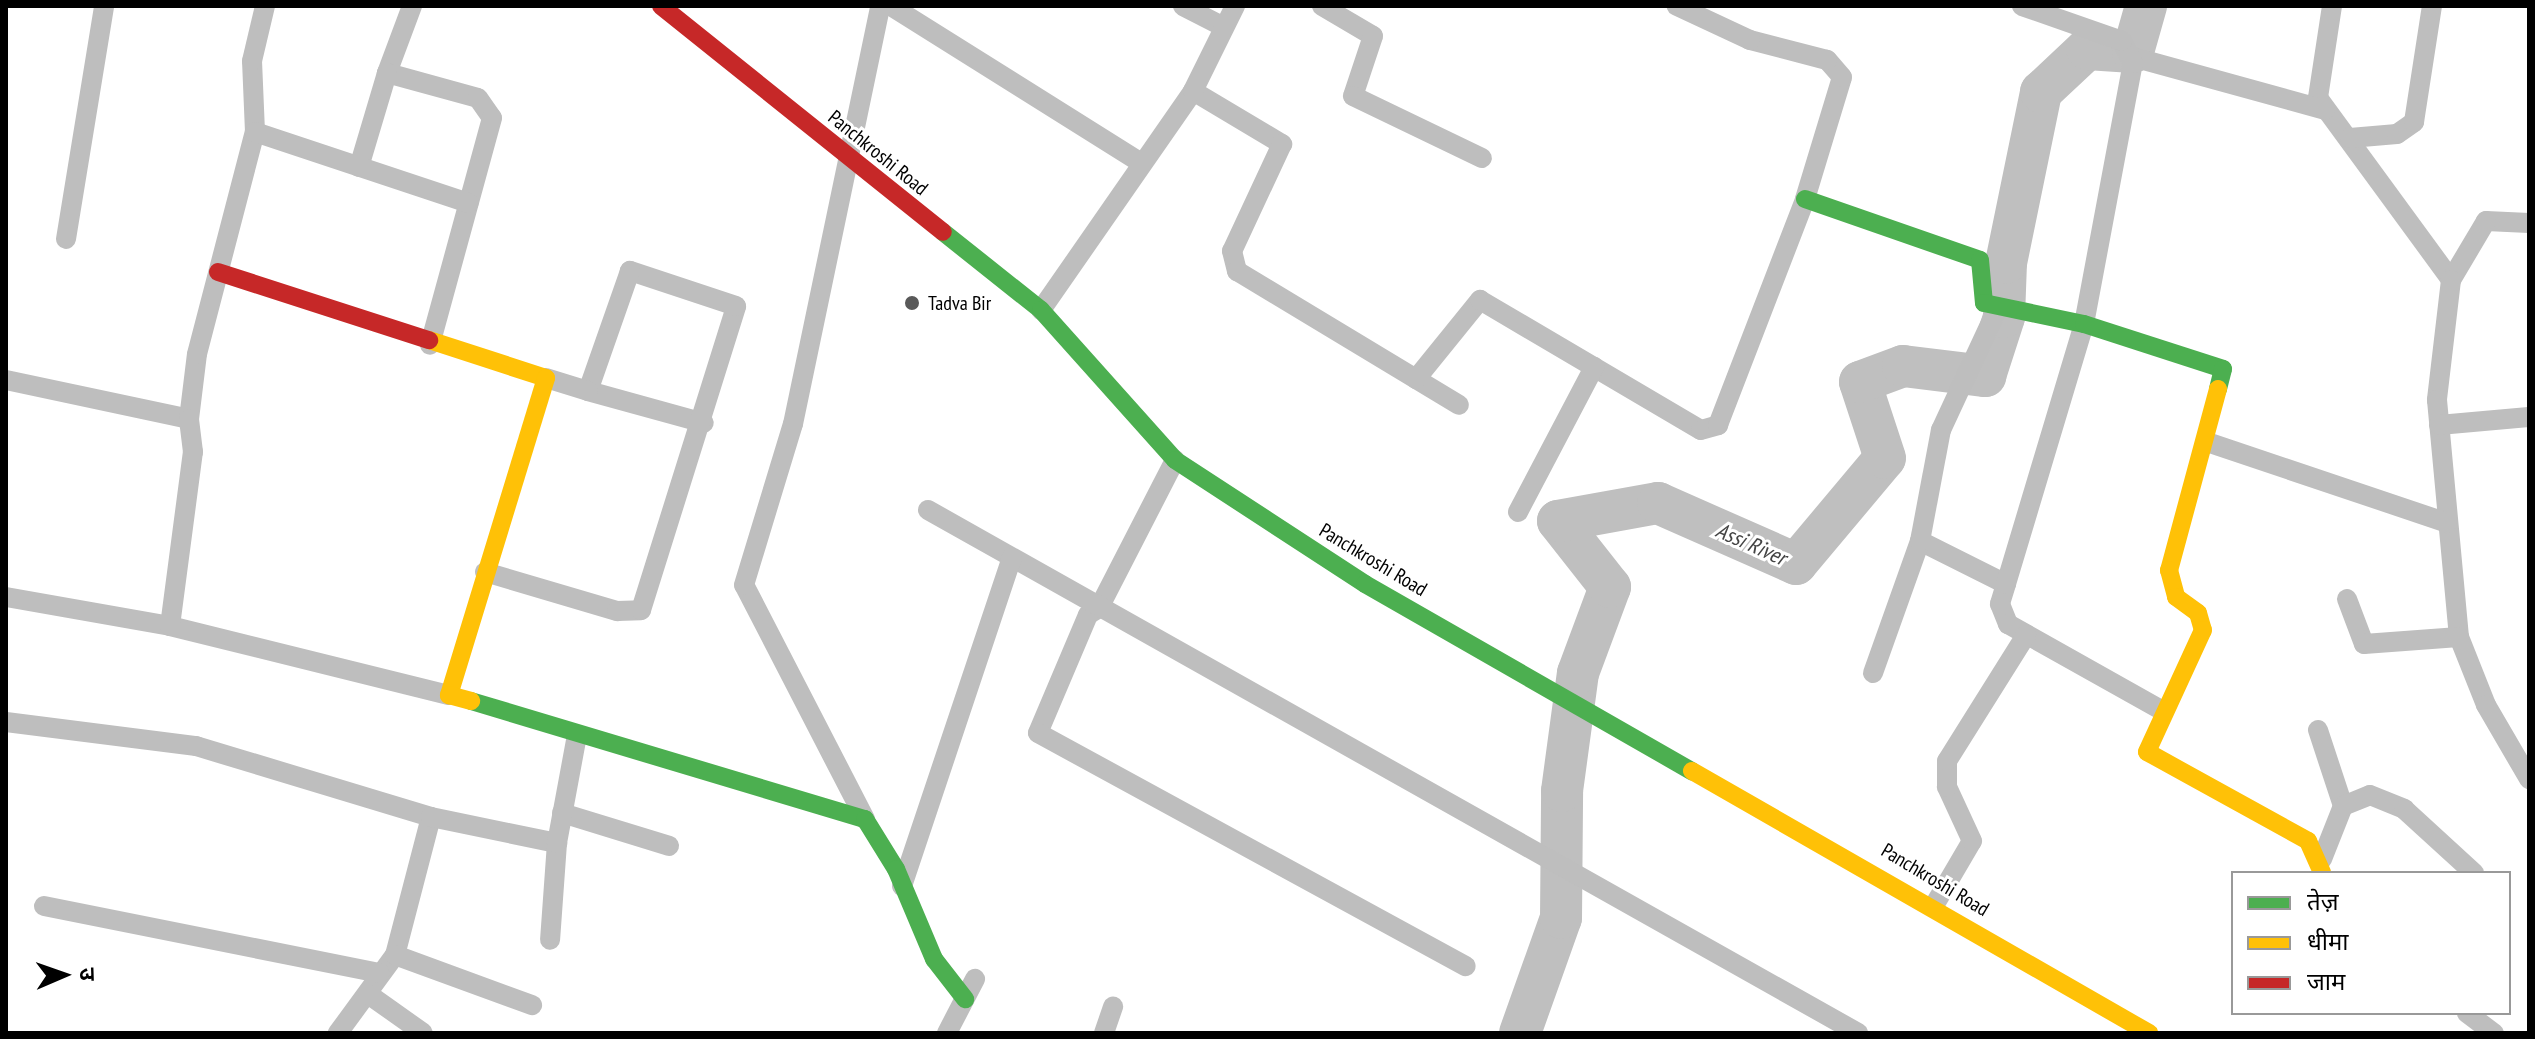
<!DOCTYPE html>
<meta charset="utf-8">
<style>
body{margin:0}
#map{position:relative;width:2535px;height:1039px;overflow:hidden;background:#fff;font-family:"PT Sans Narrow","Noto Sans Devanagari",sans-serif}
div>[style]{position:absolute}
.river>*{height:42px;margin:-21px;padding:0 21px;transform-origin:21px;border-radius:21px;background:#bfbfbf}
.street>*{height:20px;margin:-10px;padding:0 10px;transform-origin:10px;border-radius:10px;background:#bebebe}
.fast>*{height:18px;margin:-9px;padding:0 9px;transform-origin:9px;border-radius:9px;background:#4caf50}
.slow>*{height:18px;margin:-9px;padding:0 9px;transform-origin:9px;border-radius:9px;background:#ffc107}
.jam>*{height:18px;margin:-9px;padding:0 9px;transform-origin:9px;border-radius:9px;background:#c62828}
.dots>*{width:22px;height:22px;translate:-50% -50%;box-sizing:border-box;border:4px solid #fff;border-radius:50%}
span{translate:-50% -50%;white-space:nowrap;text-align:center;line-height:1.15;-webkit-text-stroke:6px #fff;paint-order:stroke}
.street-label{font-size:20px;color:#000}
.poi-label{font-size:20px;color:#000}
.left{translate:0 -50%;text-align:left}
.water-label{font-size:22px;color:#444;font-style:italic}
.frame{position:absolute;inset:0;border:8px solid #000;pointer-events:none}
.legend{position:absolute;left:2231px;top:871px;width:280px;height:144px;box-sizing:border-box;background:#fff;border:2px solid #999;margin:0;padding:10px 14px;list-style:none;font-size:24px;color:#000}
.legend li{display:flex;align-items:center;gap:16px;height:40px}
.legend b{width:40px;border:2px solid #999}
.north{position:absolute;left:24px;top:935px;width:80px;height:80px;-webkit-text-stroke:6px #fff;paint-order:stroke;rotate:88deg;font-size:22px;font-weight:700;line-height:32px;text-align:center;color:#000}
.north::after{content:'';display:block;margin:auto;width:28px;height:36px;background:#000;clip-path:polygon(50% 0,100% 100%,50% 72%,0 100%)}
</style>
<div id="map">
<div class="river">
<div style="left:1520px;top:1033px;width:122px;rotate:-70.4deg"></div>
<div style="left:1561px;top:918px;width:127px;rotate:-89.5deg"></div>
<div style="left:1562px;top:791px;width:119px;rotate:-82.3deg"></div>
<div style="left:1578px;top:673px;width:92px;rotate:-69.6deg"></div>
<div style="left:1610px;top:587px;width:84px;rotate:-128.2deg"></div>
<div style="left:1558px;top:521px;width:102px;rotate:-10.2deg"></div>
<div style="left:1658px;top:503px;width:151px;rotate:23.8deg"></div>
<div style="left:1796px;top:564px;width:138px;rotate:-50deg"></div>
<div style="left:1885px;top:458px;width:80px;rotate:-108.2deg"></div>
<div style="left:1860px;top:382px;width:46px;rotate:-20.4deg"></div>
<div style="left:1903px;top:366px;width:83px;rotate:7deg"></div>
<div style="left:1985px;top:376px;width:62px;rotate:-72.1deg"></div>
<div style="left:2004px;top:317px;width:54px;rotate:-87.9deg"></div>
<div style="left:2006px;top:263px;width:175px;rotate:-78.4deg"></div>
<div style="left:2041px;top:92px;width:63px;rotate:-43.1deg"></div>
<div style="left:2087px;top:49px;width:46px;rotate:3.7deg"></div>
<div style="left:2133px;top:52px;width:48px;rotate:-74.2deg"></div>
</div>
<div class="street">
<div style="left:412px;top:6px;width:72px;rotate:110.5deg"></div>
<div style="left:387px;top:73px;width:94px;rotate:15.4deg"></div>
<div style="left:478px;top:98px;width:24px;rotate:55deg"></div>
<div style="left:492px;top:118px;width:235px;rotate:105.3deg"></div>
<div style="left:891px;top:6px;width:295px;rotate:32.1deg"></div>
<div style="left:1183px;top:6px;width:44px;rotate:27.1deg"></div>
<div style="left:1322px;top:6px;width:59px;rotate:30.5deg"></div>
<div style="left:1373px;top:36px;width:63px;rotate:108.4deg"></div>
<div style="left:1353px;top:96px;width:143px;rotate:25.7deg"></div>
<div style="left:2332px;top:6px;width:93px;rotate:98.7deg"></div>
<div style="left:2318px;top:98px;width:225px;rotate:53.8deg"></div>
<div style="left:2133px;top:57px;width:199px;rotate:15.4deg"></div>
<div style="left:1193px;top:91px;width:104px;rotate:30.8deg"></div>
<div style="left:1282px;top:144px;width:118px;rotate:115deg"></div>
<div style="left:1232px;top:251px;width:21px;rotate:76deg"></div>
<div style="left:1237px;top:271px;width:259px;rotate:31.1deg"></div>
<div style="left:255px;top:132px;width:71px;rotate:-92.4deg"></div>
<div style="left:252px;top:61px;width:57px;rotate:-76.7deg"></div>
<div style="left:2350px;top:138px;width:47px;rotate:-4.9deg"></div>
<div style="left:2397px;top:134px;width:21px;rotate:-35deg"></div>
<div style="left:2414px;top:122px;width:117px;rotate:-81.2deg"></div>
<div style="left:359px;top:167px;width:98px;rotate:-73.4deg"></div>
<div style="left:2529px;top:223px;width:43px;rotate:-177.3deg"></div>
<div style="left:2486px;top:221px;width:69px;rotate:120.7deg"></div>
<div style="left:2451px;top:280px;width:121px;rotate:96.7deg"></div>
<div style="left:2437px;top:400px;width:238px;rotate:84.7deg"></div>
<div style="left:2459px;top:637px;width:73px;rotate:68.3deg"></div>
<div style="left:2486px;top:705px;width:86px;rotate:59.8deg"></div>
<div style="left:66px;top:239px;width:236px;rotate:-80.7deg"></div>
<div style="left:1041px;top:310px;width:267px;rotate:-55.2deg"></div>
<div style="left:1193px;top:91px;width:95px;rotate:-63.7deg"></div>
<div style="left:1416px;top:379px;width:102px;rotate:-51deg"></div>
<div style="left:1480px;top:300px;width:256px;rotate:30.5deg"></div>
<div style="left:1701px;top:430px;width:18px;rotate:-16deg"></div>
<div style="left:1718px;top:425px;width:242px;rotate:-68.9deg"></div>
<div style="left:1805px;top:199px;width:127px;rotate:-73.1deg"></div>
<div style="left:1842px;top:77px;width:23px;rotate:-131deg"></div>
<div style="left:1827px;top:60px;width:80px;rotate:-165.4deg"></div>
<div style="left:1750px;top:40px;width:81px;rotate:-155deg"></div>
<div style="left:6px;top:380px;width:187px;rotate:12deg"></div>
<div style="left:189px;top:419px;width:65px;rotate:-83deg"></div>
<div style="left:197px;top:354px;width:229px;rotate:-75.4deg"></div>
<div style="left:255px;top:132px;width:225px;rotate:18.4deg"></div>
<div style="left:588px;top:391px;width:120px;rotate:15.4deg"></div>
<div style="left:2439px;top:425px;width:90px;rotate:-5.1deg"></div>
<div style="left:2207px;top:442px;width:253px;rotate:18.6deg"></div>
<div style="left:1175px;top:460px;width:166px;rotate:117.2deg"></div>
<div style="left:1099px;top:608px;width:13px;rotate:148deg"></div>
<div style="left:1088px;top:615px;width:128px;rotate:113deg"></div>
<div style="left:1038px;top:733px;width:487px;rotate:28.6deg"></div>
<div style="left:928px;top:510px;width:1067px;rotate:29.35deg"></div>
<div style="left:1518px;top:512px;width:164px;rotate:-62.3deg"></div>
<div style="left:1920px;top:541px;width:96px;rotate:26.6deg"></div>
<div style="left:2006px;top:584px;width:21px;rotate:107deg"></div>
<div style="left:2000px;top:604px;width:22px;rotate:68deg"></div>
<div style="left:2008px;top:624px;width:176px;rotate:29.3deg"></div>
<div style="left:485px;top:572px;width:138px;rotate:16.5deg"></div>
<div style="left:617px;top:611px;width:24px;rotate:-2deg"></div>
<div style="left:641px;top:610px;width:318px;rotate:-72.6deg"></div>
<div style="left:736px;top:306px;width:112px;rotate:-161.7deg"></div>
<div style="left:630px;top:271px;width:127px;rotate:109.3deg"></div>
<div style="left:588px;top:391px;width:44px;rotate:-162.8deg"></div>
<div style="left:2006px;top:584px;width:271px;rotate:-73.3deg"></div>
<div style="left:2084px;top:324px;width:266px;rotate:-79.4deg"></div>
<div style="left:2133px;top:63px;width:25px;rotate:-117deg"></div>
<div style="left:2122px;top:41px;width:106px;rotate:-160.7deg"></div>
<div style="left:6px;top:597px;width:167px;rotate:10deg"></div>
<div style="left:170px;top:626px;width:287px;rotate:13.9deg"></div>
<div style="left:2347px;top:599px;width:48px;rotate:69.3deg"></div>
<div style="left:2364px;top:644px;width:95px;rotate:-4.2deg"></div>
<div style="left:170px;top:626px;width:176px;rotate:-82.5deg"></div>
<div style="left:193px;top:452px;width:33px;rotate:-97deg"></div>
<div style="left:1873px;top:673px;width:140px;rotate:-70.4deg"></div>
<div style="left:1920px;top:541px;width:113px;rotate:-79.3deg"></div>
<div style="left:1941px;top:430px;width:136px;rotate:-65.1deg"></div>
<div style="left:6px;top:722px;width:192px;rotate:7.2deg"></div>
<div style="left:196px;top:746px;width:245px;rotate:16.8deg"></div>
<div style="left:431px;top:817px;width:143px;rotate:104.6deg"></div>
<div style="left:395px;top:955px;width:97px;rotate:126.2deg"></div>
<div style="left:2318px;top:730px;width:80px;rotate:71.8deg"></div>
<div style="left:562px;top:813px;width:112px;rotate:17.1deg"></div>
<div style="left:431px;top:817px;width:129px;rotate:11.7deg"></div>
<div style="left:557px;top:843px;width:97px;rotate:94.1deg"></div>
<div style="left:865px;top:819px;width:263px;rotate:-117.3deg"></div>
<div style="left:744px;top:585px;width:168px;rotate:-73.1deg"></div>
<div style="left:793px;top:424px;width:427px;rotate:-78.2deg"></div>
<div style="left:557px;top:843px;width:110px;rotate:-79.5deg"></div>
<div style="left:2322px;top:859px;width:57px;rotate:-68.4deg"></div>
<div style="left:2343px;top:806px;width:29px;rotate:-22deg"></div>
<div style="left:2370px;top:795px;width:37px;rotate:22deg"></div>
<div style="left:2404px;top:809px;width:95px;rotate:42.4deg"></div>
<div style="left:902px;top:886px;width:346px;rotate:-71.5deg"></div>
<div style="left:1935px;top:904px;width:73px;rotate:-59.6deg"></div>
<div style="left:1972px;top:841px;width:60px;rotate:-114.8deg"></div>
<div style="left:1947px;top:787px;width:26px;rotate:-90deg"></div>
<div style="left:1947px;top:761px;width:149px;rotate:-57.9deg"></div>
<div style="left:44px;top:906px;width:342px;rotate:11.3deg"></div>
<div style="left:395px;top:955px;width:146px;rotate:20.1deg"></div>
<div style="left:368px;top:994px;width:67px;rotate:35.3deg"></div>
<div style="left:2467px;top:1013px;width:34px;rotate:37deg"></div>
<div style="left:947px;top:1033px;width:61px;rotate:-62.6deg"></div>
<div style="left:1104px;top:1033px;width:28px;rotate:-71deg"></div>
</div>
<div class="fast">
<div style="left:1805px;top:199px;width:185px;rotate:19.2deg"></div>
<div style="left:1980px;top:260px;width:43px;rotate:84.7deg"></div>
<div style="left:1984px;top:303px;width:102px;rotate:11.9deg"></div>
<div style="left:2084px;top:324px;width:146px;rotate:17.9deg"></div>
<div style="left:2223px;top:369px;width:21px;rotate:104deg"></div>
<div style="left:943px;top:232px;width:125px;rotate:38.5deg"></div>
<div style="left:1041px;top:310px;width:201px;rotate:48.2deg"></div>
<div style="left:1175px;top:460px;width:227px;rotate:33.1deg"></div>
<div style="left:1365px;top:584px;width:377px;rotate:29.8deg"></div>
<div style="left:471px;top:701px;width:411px;rotate:16.7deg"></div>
<div style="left:865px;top:819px;width:59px;rotate:58.2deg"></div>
<div style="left:896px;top:869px;width:98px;rotate:67.1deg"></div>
<div style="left:934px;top:959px;width:51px;rotate:52.2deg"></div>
</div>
<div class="slow">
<div style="left:429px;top:340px;width:123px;rotate:18deg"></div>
<div style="left:546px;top:378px;width:332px;rotate:107deg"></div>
<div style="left:449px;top:695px;width:23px;rotate:15deg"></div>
<div style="left:2218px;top:389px;width:188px;rotate:105.1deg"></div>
<div style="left:2169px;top:570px;width:28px;rotate:75deg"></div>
<div style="left:2176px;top:597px;width:27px;rotate:36deg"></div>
<div style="left:2198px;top:613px;width:18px;rotate:74deg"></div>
<div style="left:2203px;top:630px;width:134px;rotate:114.7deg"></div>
<div style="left:2147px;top:752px;width:184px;rotate:28.9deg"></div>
<div style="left:2308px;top:841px;width:35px;rotate:66deg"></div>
<div style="left:1692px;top:771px;width:527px;rotate:29.83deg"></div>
</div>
<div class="jam">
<div style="left:661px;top:6px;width:361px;rotate:38.7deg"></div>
<div style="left:218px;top:272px;width:222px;rotate:17.9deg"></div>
</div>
<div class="dots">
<div style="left:912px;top:303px;background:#595959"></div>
</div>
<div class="street-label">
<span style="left:878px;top:153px;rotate:39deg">Panchkroshi Road</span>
<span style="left:1373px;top:560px;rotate:31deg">Panchkroshi Road</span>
<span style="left:1935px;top:880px;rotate:31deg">Panchkroshi Road</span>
</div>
<div class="poi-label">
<span class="left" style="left:928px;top:303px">Tadva Bir</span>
</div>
<div class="water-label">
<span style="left:1751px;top:544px;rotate:24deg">Assi River</span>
</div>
<div class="frame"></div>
<ul class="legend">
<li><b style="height:10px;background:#4caf50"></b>तेज़</li>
<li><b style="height:10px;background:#ffc107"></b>धीमा</li>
<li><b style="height:10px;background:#c62828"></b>जाम</li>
</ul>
<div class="north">उ</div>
</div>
